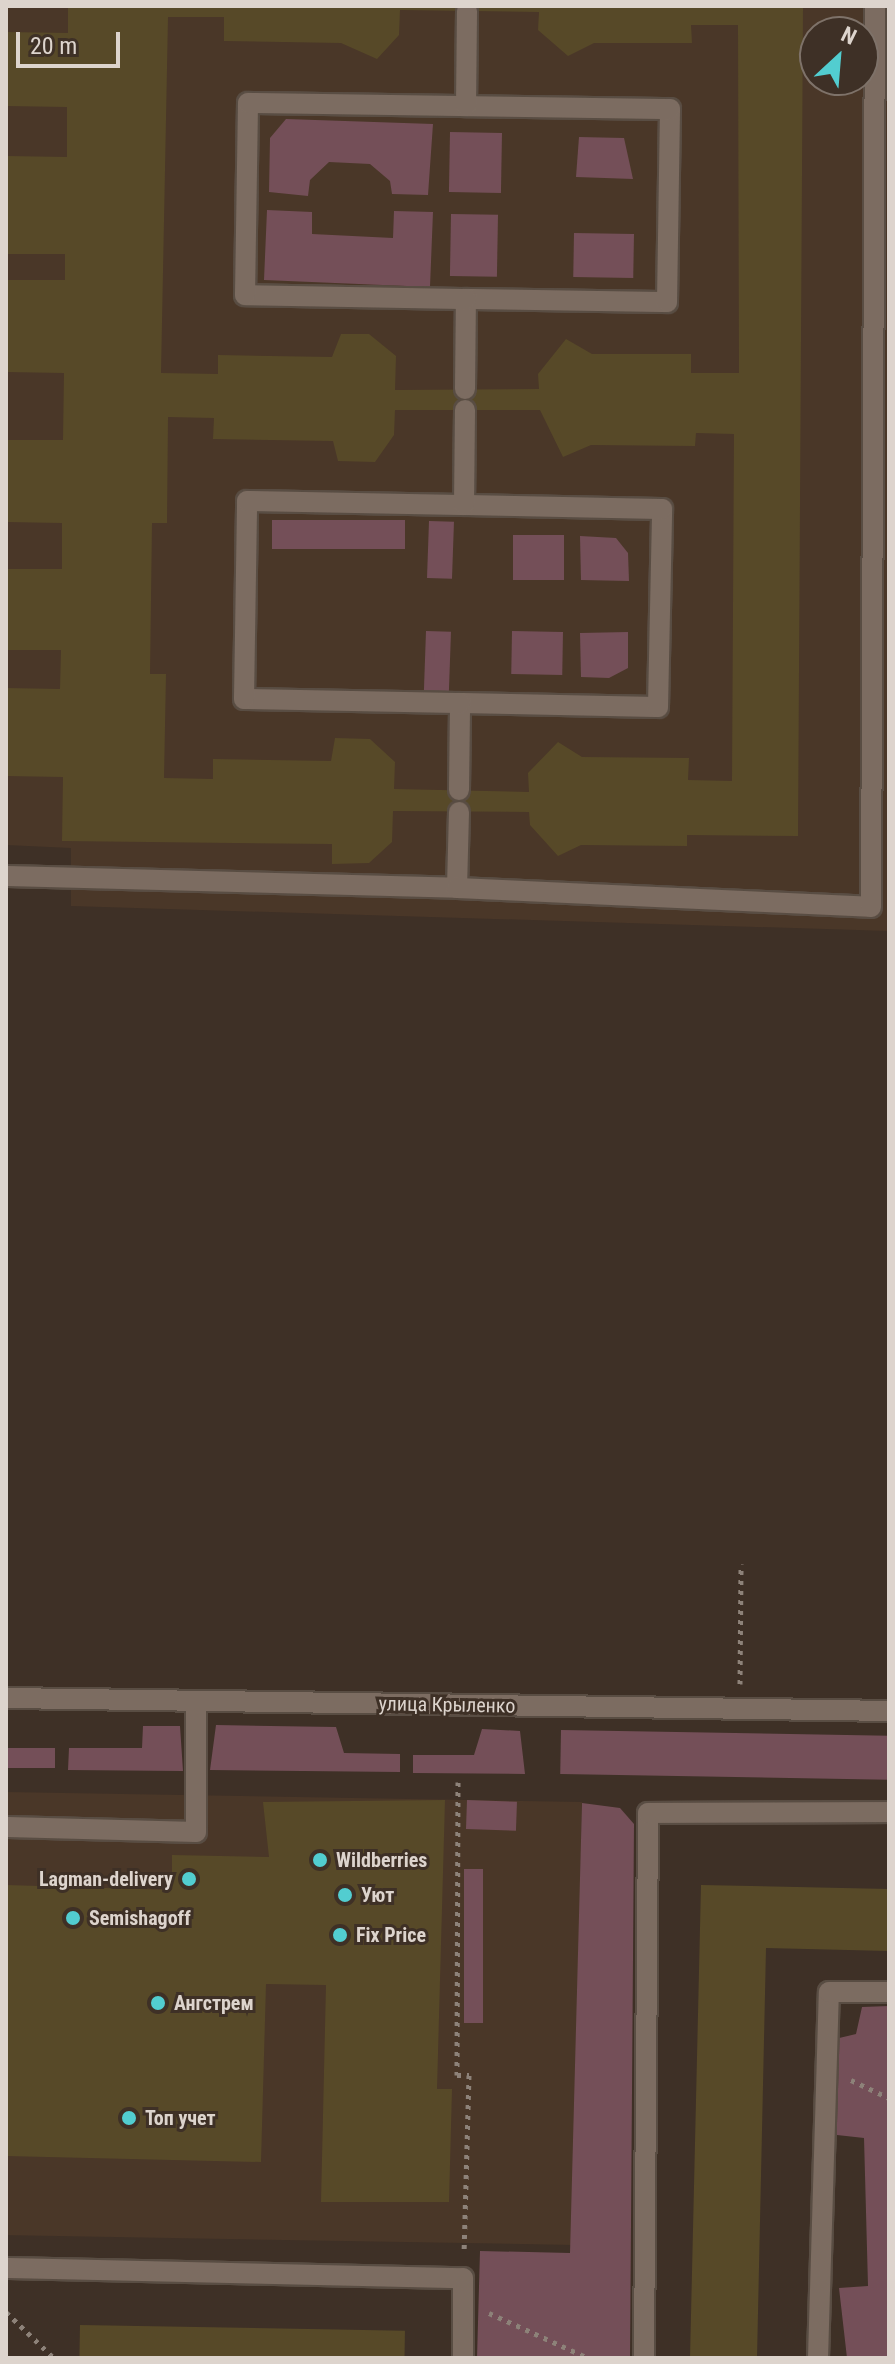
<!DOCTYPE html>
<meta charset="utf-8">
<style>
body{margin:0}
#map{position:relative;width:895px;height:2364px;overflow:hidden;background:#3e3026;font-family:"Roboto Condensed",sans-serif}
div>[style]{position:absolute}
.built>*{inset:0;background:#4a3728;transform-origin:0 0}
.green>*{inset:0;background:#744f58;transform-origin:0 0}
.building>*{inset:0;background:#574928;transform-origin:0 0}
.path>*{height:5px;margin-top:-2.5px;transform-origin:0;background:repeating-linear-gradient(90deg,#8d8279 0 4px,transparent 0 10px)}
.roads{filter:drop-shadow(2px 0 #594d43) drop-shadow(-2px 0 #594d43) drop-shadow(0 2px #594d43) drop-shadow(0 -2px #594d43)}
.minor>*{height:20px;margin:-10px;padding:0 10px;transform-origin:10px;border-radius:10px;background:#7c6c61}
.dots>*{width:22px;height:22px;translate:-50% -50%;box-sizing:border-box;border:4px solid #3e3026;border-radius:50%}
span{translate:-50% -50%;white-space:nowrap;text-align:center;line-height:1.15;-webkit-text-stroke:6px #3e3026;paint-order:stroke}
.street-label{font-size:20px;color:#ddd4cd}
.poi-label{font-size:20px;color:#ddd4cd;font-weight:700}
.left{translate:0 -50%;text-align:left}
.right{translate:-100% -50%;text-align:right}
.frame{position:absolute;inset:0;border:8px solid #ddd4cd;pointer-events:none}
.north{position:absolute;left:799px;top:16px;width:80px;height:80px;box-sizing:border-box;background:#3e3026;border:2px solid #7e7269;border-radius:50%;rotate:26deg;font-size:22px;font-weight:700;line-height:32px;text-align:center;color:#ddd4cd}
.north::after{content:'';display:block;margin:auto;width:28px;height:36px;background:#52cdd0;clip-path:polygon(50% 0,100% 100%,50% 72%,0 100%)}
.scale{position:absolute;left:16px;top:32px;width:104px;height:36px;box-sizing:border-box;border:4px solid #ddd4cd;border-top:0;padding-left:10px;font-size:24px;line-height:28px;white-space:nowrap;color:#ddd4cd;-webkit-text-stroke:6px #3e3026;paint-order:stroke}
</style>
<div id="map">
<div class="built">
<div style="clip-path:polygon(evenodd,6px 6px,889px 6px,889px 931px,71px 906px,71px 848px,6px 845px,6px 6px,815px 32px,863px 32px,863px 80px,815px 80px,815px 32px)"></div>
<div style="left:6px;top:1792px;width:576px;height:443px;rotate:1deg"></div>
</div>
<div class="green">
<div style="clip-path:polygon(286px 119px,433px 124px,428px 195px,392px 194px,390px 181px,370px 164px,329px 162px,310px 180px,308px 196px,269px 192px,270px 138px)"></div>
<div style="left:450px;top:132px;width:52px;height:60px;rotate:1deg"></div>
<div style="clip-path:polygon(579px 137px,624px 138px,633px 179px,576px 177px)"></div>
<div style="clip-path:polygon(267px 210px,312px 212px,312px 234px,393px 238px,394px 211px,433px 212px,430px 287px,264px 280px)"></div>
<div style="left:451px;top:214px;width:47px;height:62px;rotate:1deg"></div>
<div style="left:574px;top:233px;width:60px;height:44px;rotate:1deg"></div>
<div style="left:272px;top:520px;width:133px;height:29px"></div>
<div style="left:429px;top:521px;width:25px;height:57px;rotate:2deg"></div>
<div style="left:513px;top:535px;width:51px;height:45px"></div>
<div style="clip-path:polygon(580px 536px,616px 538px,628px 553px,629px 581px,581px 580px)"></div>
<div style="left:426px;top:631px;width:25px;height:61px;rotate:2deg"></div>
<div style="left:512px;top:631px;width:51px;height:43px;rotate:1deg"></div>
<div style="clip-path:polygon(628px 632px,628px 668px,609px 678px,581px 677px,580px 633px)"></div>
<div style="clip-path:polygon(216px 1725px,336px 1727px,344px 1753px,400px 1754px,400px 1772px,210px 1770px)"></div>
<div style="clip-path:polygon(143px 1726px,180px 1726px,183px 1771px,68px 1770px,69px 1748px,142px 1748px)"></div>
<div style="clip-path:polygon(482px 1729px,520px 1731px,525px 1774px,413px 1773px,413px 1755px,474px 1755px)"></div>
<div style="left:561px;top:1730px;width:328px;height:44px;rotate:1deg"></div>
<div style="left:6px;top:1748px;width:49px;height:20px"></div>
<div style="left:467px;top:1800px;width:50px;height:29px;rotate:2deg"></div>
<div style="clip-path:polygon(582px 1803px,620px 1808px,634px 1824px,630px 2358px,477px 2358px,480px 2251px,570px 2253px)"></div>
<div style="left:464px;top:1869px;width:19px;height:154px"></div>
<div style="clip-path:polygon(889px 2006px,889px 2358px,847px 2358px,839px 2288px,868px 2286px,864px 2138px,837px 2135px,835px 2039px,856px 2034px,862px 2007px)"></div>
</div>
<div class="building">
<div style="clip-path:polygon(evenodd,68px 6px,803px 6px,798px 836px,687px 835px,687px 846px,581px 845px,558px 856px,530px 825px,529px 812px,393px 811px,392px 842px,369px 863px,332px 864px,332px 844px,62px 841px,63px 777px,6px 776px,6px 688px,60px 689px,61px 650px,6px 650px,6px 569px,62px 569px,62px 523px,6px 522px,6px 440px,63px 440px,64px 373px,6px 372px,6px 280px,65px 280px,65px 254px,6px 254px,6px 156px,67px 157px,67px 107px,6px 106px,6px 32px,68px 33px,68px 6px,400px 10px,539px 12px,538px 30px,568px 56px,594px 43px,692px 43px,691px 25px,738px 25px,739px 373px,691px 373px,691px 354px,592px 354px,566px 339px,538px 374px,539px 389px,395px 390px,396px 356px,369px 334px,341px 334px,332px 357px,218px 355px,218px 374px,161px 373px,168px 17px,224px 17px,224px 41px,341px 43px,377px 59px,399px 35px,400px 10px,68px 6px,395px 410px,540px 410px,563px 457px,591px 445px,695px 446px,696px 433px,734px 434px,732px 781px,688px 780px,689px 758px,582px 757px,558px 742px,528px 773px,529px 792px,394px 789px,395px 762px,370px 739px,335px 738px,331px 761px,213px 759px,213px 779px,164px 778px,166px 674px,150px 674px,152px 523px,167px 523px,168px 417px,214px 418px,213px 439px,333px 441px,338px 461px,375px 462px,394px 435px,395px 410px)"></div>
<div style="clip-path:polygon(445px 1800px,437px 2089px,452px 2089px,449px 2202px,321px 2202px,326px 1985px,266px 1984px,261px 2162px,6px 2156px,6px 1885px,172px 1890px,172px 1855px,269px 1857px,263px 1802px)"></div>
<div style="clip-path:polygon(701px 1885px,889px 1889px,889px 1951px,766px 1948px,757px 2358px,690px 2358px)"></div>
<div style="left:80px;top:2325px;width:325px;height:33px;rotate:1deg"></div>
</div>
<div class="path">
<div style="left:740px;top:1684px;width:120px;rotate:-89.5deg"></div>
<div style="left:458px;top:1782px;width:293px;rotate:90.2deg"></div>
<div style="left:457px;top:2075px;width:12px"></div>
<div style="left:469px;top:2075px;width:178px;rotate:91.6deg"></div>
<div style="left:851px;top:2080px;width:42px;rotate:25.3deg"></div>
<div style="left:6px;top:2312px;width:66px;rotate:43.8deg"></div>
<div style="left:489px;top:2313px;width:109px;rotate:24.4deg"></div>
</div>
<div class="roads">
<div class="minor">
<div style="left:466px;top:299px;width:201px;rotate:0.9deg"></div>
<div style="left:667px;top:302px;width:193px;rotate:-89.1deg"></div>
<div style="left:670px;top:109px;width:204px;rotate:-179.2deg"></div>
<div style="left:465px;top:389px;width:90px;rotate:-89.4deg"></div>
<div style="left:466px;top:299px;width:221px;rotate:-179deg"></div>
<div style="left:245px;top:295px;width:192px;rotate:-89.1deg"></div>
<div style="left:248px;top:103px;width:218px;rotate:0.8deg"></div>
<div style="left:466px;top:106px;width:95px;rotate:-89.4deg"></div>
<div style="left:460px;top:703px;width:198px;rotate:1.2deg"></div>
<div style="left:658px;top:707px;width:198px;rotate:-88.8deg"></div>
<div style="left:662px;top:509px;width:198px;rotate:-178.8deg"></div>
<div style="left:459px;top:790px;width:87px;rotate:-89.3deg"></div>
<div style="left:460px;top:703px;width:216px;rotate:-178.9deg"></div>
<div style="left:244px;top:699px;width:198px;rotate:-89.1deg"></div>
<div style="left:247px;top:501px;width:217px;rotate:1.1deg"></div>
<div style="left:464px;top:505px;width:95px;rotate:-89.4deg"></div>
<div style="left:6px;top:876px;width:451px;rotate:1.5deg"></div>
<div style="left:457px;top:888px;width:76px;rotate:-88.5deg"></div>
<div style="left:457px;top:888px;width:414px;rotate:2.6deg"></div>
<div style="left:871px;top:907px;width:901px;rotate:-89.75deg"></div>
<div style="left:6px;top:1698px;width:883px;rotate:0.84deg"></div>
<div style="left:6px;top:1827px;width:190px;rotate:1.5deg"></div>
<div style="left:196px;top:1832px;width:131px;rotate:-90deg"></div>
<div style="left:6px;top:2268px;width:457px;rotate:1.3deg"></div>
<div style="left:463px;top:2278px;width:80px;rotate:90deg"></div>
<div style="left:644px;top:2358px;width:545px;rotate:-89.58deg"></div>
<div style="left:648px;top:1813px;width:241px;rotate:-0.2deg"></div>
<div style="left:818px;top:2358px;width:366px;rotate:-88.3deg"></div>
<div style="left:829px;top:1992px;width:60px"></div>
</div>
</div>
<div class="dots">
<div style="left:320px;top:1860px;background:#52cdd0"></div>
<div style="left:189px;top:1879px;background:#52cdd0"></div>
<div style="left:345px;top:1895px;background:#52cdd0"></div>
<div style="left:73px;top:1918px;background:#52cdd0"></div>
<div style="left:340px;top:1935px;background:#52cdd0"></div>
<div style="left:158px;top:2003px;background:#52cdd0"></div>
<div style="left:129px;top:2118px;background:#52cdd0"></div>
</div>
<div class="street-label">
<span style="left:447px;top:1705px;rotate:1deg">улица Крыленко</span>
</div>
<div class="poi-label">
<span class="left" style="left:336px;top:1860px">Wildberries</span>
<span class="right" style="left:173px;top:1879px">Lagman-delivery</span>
<span class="left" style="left:361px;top:1895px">Уют</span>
<span class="left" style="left:89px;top:1918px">Semishagoff</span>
<span class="left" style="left:356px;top:1935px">Fix Price</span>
<span class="left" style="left:174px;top:2003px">Ангстрем</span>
<span class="left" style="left:145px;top:2118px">Топ учет</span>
</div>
<div class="frame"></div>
<div class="north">N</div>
<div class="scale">20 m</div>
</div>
